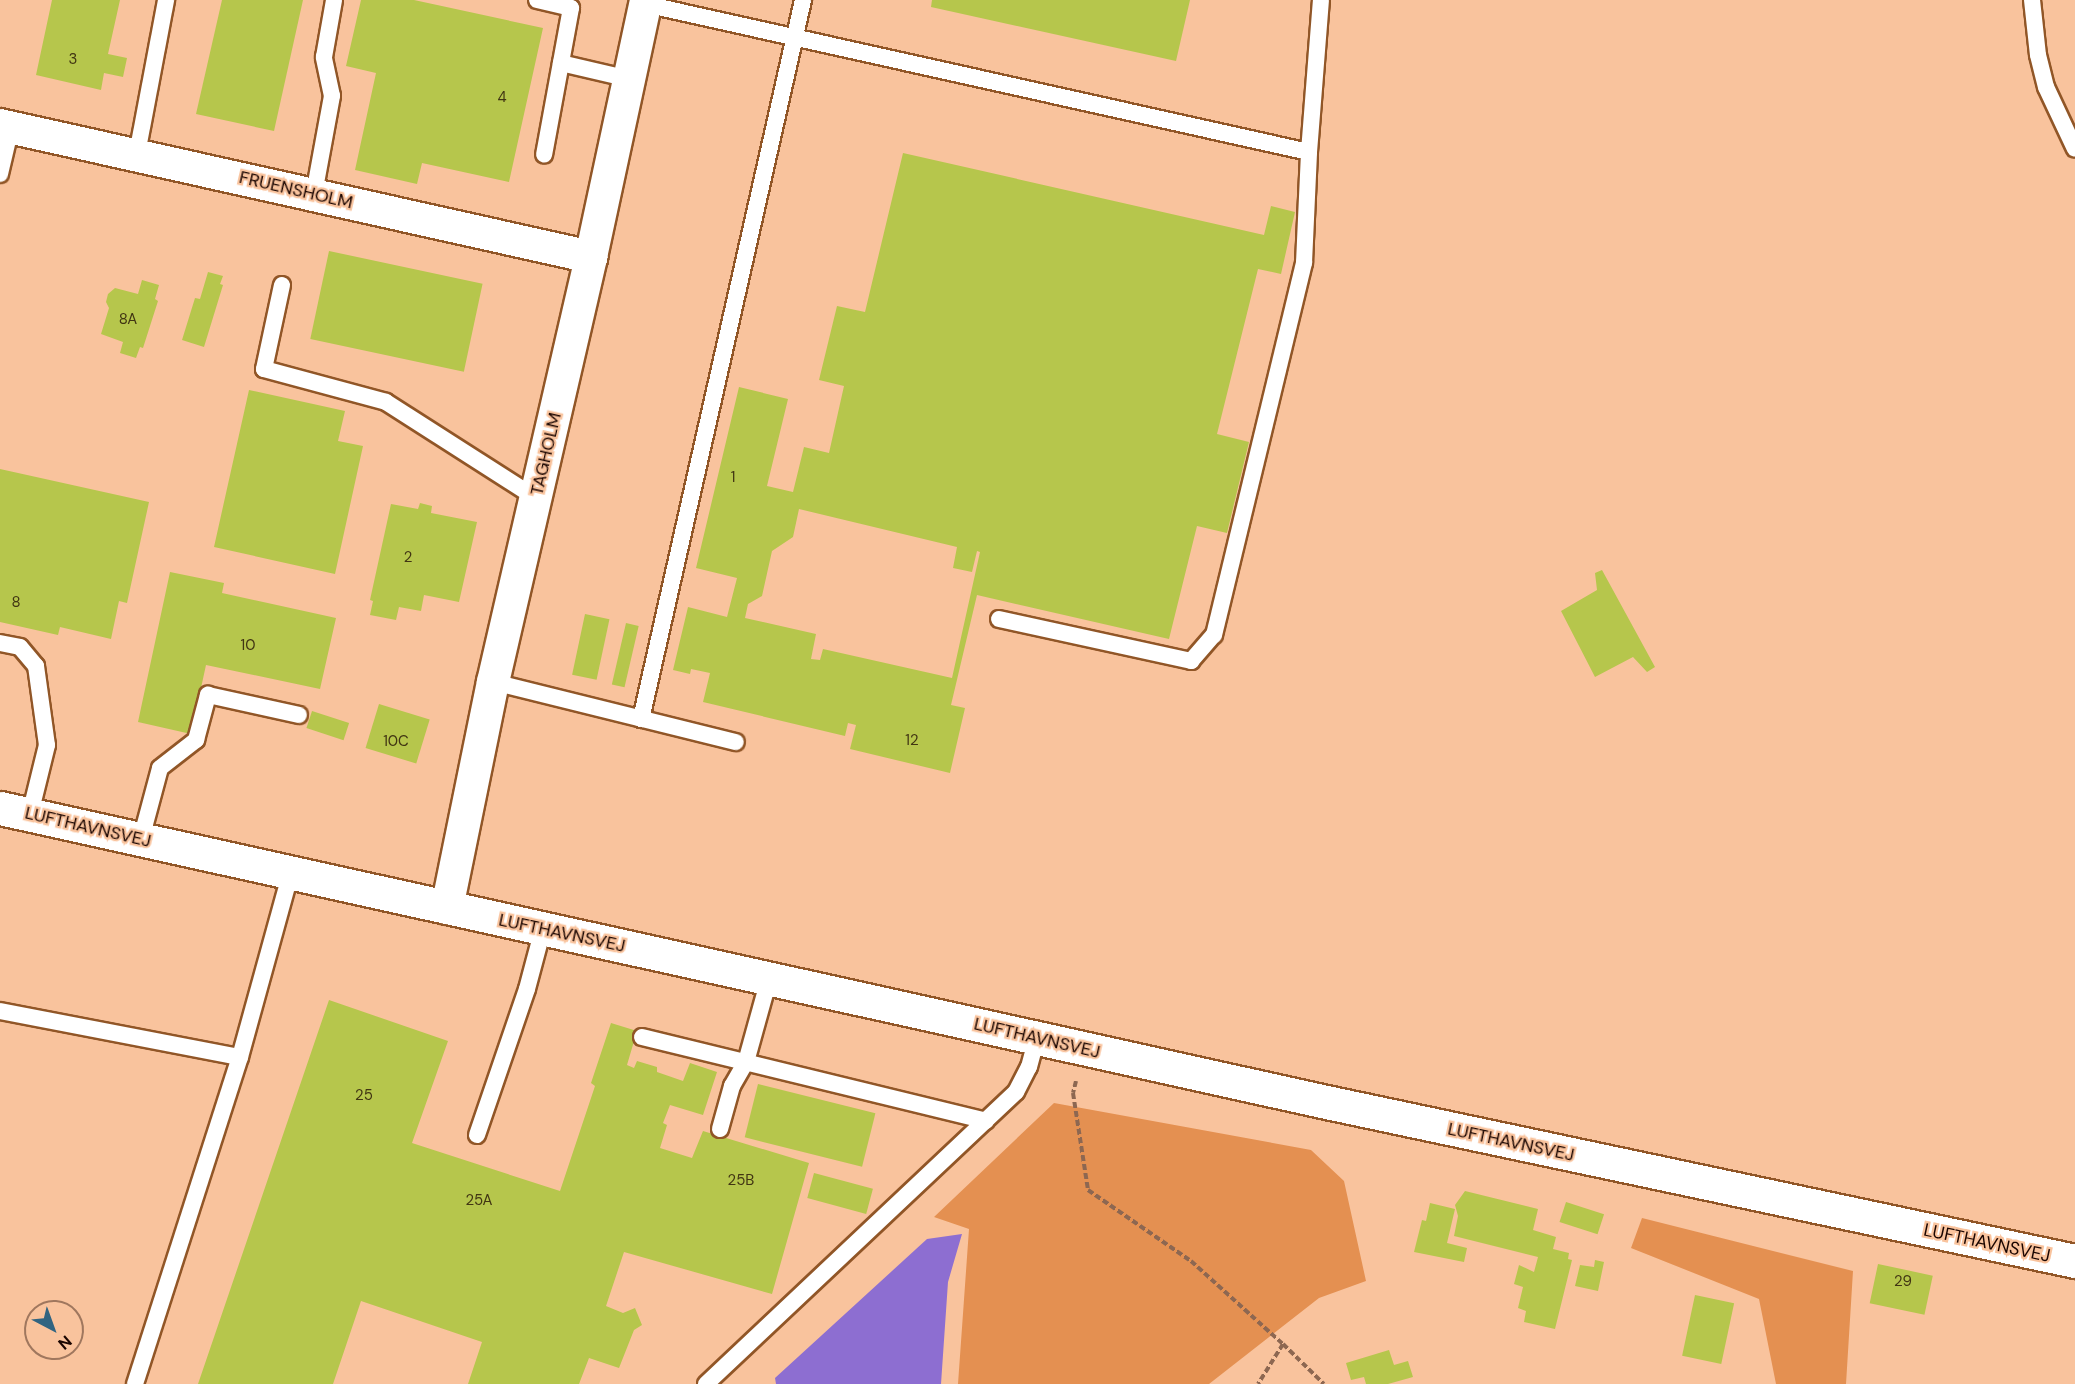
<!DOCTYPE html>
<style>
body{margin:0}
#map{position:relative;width:2075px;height:1384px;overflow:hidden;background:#f9c39d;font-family:"DM Sans",sans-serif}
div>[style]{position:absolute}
.green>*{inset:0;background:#e49051}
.water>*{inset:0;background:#8d6ed1}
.building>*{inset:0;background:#b6c64c;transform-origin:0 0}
.path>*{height:4px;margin-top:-2px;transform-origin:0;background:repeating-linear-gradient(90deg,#8d6751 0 6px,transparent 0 9px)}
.roads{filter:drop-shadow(2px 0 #915627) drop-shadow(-2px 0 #915627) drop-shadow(0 2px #915627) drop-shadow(0 -2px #915627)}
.service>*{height:16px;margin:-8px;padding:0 8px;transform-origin:8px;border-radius:8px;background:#fff}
.minor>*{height:32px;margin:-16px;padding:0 16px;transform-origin:16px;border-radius:16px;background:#fff}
.tertiary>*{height:33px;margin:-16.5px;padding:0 16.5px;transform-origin:16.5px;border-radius:16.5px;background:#fff}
span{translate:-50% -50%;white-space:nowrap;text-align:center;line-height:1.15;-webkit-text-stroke:4.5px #f9c39d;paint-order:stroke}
.number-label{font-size:15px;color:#413513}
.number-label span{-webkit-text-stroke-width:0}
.street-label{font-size:18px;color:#1a0500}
.north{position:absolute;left:24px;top:1300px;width:60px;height:60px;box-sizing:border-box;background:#f9c39d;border:2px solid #a0775e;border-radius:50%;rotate:139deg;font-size:16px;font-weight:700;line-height:24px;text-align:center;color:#1a0500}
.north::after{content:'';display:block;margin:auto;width:21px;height:27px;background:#316481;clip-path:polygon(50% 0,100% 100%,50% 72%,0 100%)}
</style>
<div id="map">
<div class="green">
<div style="clip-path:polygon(1054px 1103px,1311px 1150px,1344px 1181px,1366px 1281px,1319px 1298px,1209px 1384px,958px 1384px,969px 1229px,934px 1217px)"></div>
<div style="clip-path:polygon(1642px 1218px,1853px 1271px,1846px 1384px,1776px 1384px,1759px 1299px,1631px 1248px)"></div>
</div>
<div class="water">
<div style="clip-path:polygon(962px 1234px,948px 1282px,941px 1384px,776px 1384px,775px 1378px,927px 1239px)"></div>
</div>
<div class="building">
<div style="clip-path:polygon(52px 0,120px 0,108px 54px,127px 58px,123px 77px,104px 73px,101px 90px,36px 75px)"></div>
<div style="clip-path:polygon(222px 0,303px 0,274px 131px,196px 114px)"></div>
<div style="clip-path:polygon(361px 0,414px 0,543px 28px,509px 182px,422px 163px,417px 184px,355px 170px,376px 73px,346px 66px)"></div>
<div style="clip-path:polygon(932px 0,1190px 0,1176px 61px,931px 7px)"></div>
<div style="clip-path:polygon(evenodd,903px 153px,1264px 235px,1271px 206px,1295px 212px,1281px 274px,1258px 269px,1217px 434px,1249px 442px,1227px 533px,1197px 526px,1169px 639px,977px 595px,951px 705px,965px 708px,950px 773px,850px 749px,856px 725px,848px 723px,845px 736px,703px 702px,710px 673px,691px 669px,690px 674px,673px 670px,688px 607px,727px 617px,737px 578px,696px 568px,739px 387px,788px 399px,767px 486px,793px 492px,804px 447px,829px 453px,844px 386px,819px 380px,837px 306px,865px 312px,903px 153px,799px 509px,957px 547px,953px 568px,972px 572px,977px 551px,980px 552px,952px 678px,823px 649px,820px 660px,811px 659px,816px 634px,745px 618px,748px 604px,762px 596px,772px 551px,793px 537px,799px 509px)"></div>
<div style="left:329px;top:251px;width:157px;height:90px;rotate:12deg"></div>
<div style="clip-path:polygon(208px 272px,223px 276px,220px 284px,223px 285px,204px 347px,182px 340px,195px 298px,200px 299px)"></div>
<div style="clip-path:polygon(142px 280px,159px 285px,155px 299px,158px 301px,143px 348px,140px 347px,136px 358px,120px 353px,123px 342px,101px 334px,109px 308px,106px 302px,108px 294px,115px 288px,138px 294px)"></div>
<div style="clip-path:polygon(249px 390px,345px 411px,338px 441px,363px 446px,335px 574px,214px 547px)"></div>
<div style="clip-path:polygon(0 469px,149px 502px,127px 603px,119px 601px,111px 639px,60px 627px,58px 635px,0 622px)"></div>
<div style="clip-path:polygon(420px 503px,432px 506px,431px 513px,477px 522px,459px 602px,424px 595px,421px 611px,399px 607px,396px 620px,370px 615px,373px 601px,370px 600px,391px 504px,418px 509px)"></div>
<div style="clip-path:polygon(1602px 570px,1655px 667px,1647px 672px,1633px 657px,1595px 677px,1561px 611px,1597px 590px,1595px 573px)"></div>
<div style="clip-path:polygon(170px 572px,224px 583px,222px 593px,336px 618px,320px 689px,206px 665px,191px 734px,138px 722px)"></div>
<div style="left:585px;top:614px;width:25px;height:62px;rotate:12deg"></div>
<div style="left:626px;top:623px;width:13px;height:63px;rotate:13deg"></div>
<div style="left:379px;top:704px;width:53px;height:46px;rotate:17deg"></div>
<div style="left:312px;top:711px;width:39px;height:18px;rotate:18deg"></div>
<div style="clip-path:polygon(329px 1000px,448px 1041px,412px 1143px,560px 1191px,595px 1086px,591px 1083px,611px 1023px,637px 1031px,627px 1065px,634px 1068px,637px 1061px,657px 1067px,657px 1072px,683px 1081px,690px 1063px,717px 1072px,703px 1115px,670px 1105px,663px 1123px,667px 1125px,660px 1148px,692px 1158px,703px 1131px,809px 1163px,772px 1294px,624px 1252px,606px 1306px,623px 1313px,635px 1308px,642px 1325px,634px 1330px,619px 1368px,589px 1358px,579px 1384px,468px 1384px,482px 1342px,361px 1301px,333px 1384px,198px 1384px)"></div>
<div style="left:758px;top:1084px;width:121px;height:55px;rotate:14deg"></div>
<div style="left:814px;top:1173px;width:61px;height:26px;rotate:15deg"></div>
<div style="clip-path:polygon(1465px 1191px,1538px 1209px,1533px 1230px,1556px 1237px,1553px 1249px,1569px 1253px,1568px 1259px,1572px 1260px,1555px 1329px,1524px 1322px,1526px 1311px,1518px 1308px,1523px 1287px,1514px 1284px,1519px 1265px,1534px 1272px,1538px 1257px,1454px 1236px,1458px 1216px,1455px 1205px)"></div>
<div style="left:1566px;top:1202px;width:40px;height:21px;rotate:18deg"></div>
<div style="clip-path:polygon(1430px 1203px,1455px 1209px,1447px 1243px,1467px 1248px,1464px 1262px,1414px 1252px,1422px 1220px,1426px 1221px)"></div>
<div style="clip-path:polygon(1595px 1260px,1604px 1262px,1598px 1291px,1575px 1286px,1580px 1265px,1594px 1267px)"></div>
<div style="left:1878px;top:1264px;width:56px;height:40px;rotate:12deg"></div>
<div style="left:1695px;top:1295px;width:40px;height:62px;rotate:12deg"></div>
<div style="clip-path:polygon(1389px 1350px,1394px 1365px,1408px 1361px,1413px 1377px,1388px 1384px,1366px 1384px,1364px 1377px,1351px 1380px,1346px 1363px)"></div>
</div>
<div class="path">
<div style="left:1076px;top:1081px;width:12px;rotate:104deg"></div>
<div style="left:1073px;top:1093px;width:98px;rotate:81.2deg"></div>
<div style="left:1088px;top:1190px;width:125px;rotate:34.6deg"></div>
<div style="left:1191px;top:1261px;width:124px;rotate:42.1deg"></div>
<div style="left:1283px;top:1344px;width:47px;rotate:122deg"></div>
<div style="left:1283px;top:1344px;width:57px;rotate:44.3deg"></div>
</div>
<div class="roads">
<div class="service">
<div style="left:537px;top:0;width:35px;rotate:13deg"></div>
<div style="left:571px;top:8px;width:149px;rotate:100.4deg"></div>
<div style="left:2032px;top:0;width:55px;rotate:83.8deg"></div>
<div style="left:2038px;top:55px;width:33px;rotate:76deg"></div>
<div style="left:2046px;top:87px;width:68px;rotate:64.9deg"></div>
<div style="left:645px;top:4px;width:680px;rotate:12.57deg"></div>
<div style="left:561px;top:63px;width:70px;rotate:13.2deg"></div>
<div style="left:137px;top:154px;width:157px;rotate:-79.3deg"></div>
<div style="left:0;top:174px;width:48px;rotate:-76.8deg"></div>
<div style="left:314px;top:194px;width:100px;rotate:-79.6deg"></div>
<div style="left:332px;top:96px;width:40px;rotate:-102deg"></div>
<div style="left:324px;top:57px;width:58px;rotate:-80deg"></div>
<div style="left:282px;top:285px;width:86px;rotate:102.1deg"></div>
<div style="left:264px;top:369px;width:126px;rotate:15.1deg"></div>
<div style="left:386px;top:402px;width:178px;rotate:32.6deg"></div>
<div style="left:999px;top:619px;width:197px;rotate:12.3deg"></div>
<div style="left:1191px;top:661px;width:35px;rotate:-49deg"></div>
<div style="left:1214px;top:635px;width:383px;rotate:-76.4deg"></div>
<div style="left:1304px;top:263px;width:111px;rotate:-87.4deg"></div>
<div style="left:1309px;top:152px;width:152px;rotate:-85.5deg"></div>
<div style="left:0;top:643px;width:20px;rotate:11deg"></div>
<div style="left:20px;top:647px;width:25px;rotate:50deg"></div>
<div style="left:36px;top:666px;width:80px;rotate:82.1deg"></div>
<div style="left:47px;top:745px;width:71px;rotate:103.8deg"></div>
<div style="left:493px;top:682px;width:250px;rotate:13.9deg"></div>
<div style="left:641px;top:719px;width:737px;rotate:-77.3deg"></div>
<div style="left:141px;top:839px;width:73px;rotate:-75deg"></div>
<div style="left:160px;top:768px;width:46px;rotate:-37.9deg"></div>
<div style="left:196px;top:740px;width:47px;rotate:-75.1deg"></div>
<div style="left:208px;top:695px;width:93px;rotate:12.4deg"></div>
<div style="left:0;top:1011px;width:244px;rotate:10.9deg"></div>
<div style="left:642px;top:1037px;width:354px;rotate:13.7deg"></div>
<div style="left:720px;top:1129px;width:45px;rotate:-74.4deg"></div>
<div style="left:732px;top:1086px;width:28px;rotate:-60deg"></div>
<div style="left:746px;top:1062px;width:86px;rotate:-74.5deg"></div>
<div style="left:477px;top:1135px;width:154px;rotate:-71.1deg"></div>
<div style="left:527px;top:989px;width:62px;rotate:-75.1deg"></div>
<div style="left:135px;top:1384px;width:343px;rotate:-72.2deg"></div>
<div style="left:240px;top:1057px;width:192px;rotate:-74.6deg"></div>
<div style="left:706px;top:1384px;width:426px;rotate:-43.3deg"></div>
<div style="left:1016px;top:1092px;width:28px;rotate:-63deg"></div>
<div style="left:1029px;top:1067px;width:30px;rotate:-75deg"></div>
</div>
<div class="minor">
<div style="left:0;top:125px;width:606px;rotate:12.59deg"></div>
<div style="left:447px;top:908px;width:231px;rotate:-78.5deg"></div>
<div style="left:493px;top:682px;width:436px;rotate:-77deg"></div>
<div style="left:591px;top:257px;width:263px;rotate:-77.9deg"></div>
</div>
<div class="tertiary">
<div style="left:0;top:808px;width:1363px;rotate:12.5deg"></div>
<div style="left:1331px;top:1103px;width:761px;rotate:11.99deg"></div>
</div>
</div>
<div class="number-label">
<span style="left:73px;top:60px">3</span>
<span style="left:502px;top:98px">4</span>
<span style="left:128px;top:320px">8A</span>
<span style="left:733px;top:478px">1</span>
<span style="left:408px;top:558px">2</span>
<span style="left:16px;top:603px">8</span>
<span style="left:248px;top:646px">10</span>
<span style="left:912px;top:741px">12</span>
<span style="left:396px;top:742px">10C</span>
<span style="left:364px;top:1096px">25</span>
<span style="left:741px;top:1181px">25B</span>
<span style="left:479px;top:1201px">25A</span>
<span style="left:1903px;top:1282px">29</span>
</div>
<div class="street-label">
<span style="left:296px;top:190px;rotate:13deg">FRUENSHOLM</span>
<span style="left:546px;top:454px;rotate:-77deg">TAGHOLM</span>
<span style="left:88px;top:827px;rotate:13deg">LUFTHAVNSVEJ</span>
<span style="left:562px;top:933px;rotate:12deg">LUFTHAVNSVEJ</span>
<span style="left:1037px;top:1038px;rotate:13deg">LUFTHAVNSVEJ</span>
<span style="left:1511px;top:1142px;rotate:12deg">LUFTHAVNSVEJ</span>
<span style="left:1987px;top:1243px;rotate:12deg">LUFTHAVNSVEJ</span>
</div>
<div class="north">N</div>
</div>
